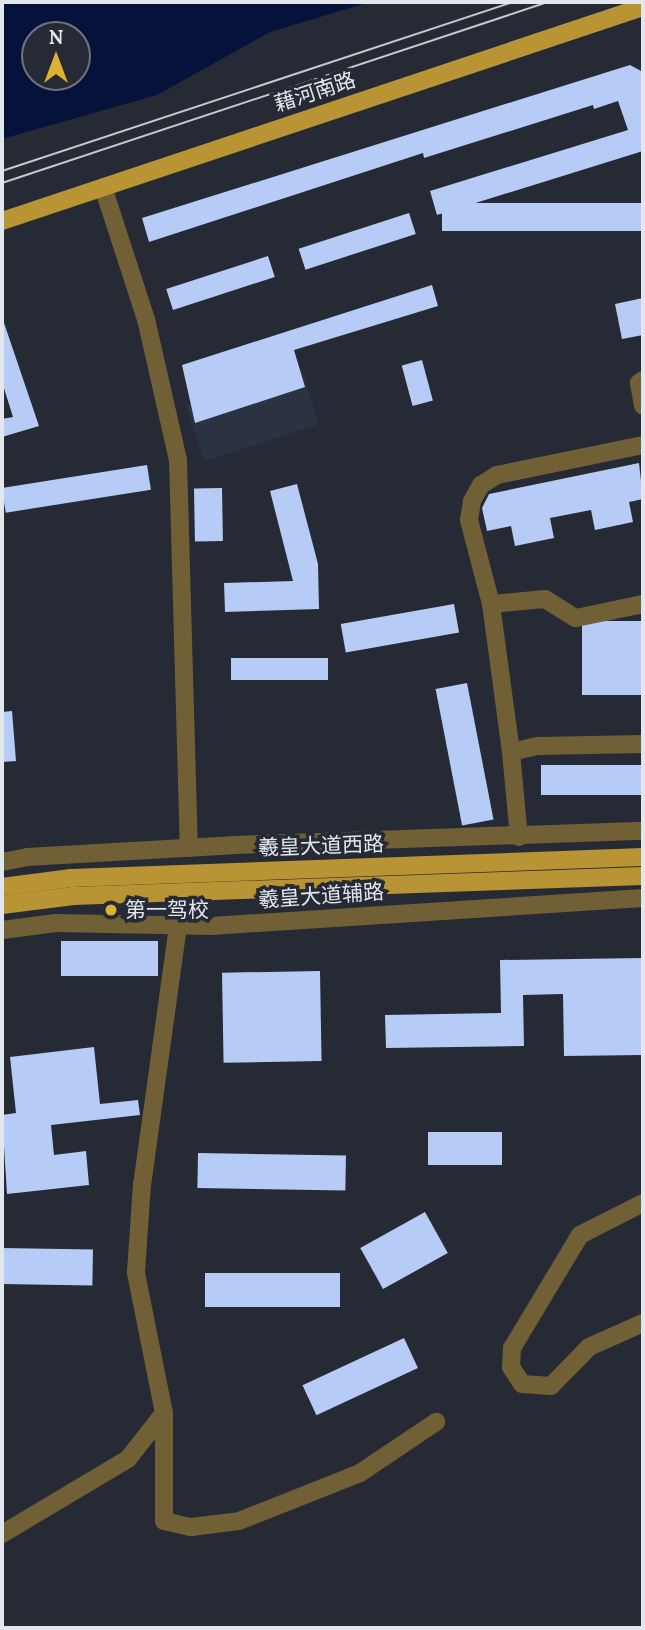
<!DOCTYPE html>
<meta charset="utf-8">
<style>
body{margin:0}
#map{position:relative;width:645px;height:1630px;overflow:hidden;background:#252a35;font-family:Lora,"Noto Sans SC",serif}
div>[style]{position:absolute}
.built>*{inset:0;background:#2b3343;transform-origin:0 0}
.water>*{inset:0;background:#05133b}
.building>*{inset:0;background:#b6cbf6;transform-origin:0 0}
.minor>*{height:18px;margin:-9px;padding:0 9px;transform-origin:9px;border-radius:9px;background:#716036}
.major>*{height:18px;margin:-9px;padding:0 9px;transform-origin:9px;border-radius:9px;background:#b89434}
.tram>*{height:2px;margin:-1px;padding:0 1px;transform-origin:1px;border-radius:1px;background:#c4c8cf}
.dots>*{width:19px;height:19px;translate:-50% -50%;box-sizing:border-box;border:4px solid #252a35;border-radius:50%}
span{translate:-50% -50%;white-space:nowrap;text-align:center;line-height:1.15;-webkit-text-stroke:7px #252a35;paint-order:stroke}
.street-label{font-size:21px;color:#e2e6ed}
.poi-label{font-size:21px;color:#e2e6ed}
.left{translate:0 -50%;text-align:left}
.frame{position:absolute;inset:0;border:4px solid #e2e6ed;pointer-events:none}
.north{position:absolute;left:21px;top:21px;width:70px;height:70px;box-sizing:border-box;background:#252a35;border:2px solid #71757f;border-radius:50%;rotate:0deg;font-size:19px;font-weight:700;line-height:28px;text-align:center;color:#e2e6ed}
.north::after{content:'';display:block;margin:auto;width:24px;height:32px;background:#deb133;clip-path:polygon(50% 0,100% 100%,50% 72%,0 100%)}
</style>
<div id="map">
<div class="built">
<div style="left:301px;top:368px;width:59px;height:121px;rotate:72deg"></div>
</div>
<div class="water">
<div style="clip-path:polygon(evenodd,2px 2px,370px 2px,270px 32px,157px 95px,2px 139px,2px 2px,35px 35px,77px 35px,77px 77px,35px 77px,35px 35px)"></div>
</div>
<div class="building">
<div style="clip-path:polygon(630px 65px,643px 72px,643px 151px,437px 215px,430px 191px,628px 130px,618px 101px,594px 109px,593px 105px,424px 158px,423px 153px,149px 242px,142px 218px)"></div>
<div style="left:643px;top:203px;width:28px;height:201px;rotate:90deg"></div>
<div style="left:409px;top:213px;width:22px;height:116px;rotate:72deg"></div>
<div style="left:268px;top:256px;width:22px;height:107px;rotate:72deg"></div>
<div style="clip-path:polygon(432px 285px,438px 306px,294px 350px,305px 387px,195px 423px,182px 365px)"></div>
<div style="clip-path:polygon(643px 298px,643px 335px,622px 339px,615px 304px)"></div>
<div style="clip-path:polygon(2px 317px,39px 426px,2px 437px,2px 419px,13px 417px,2px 382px)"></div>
<div style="left:422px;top:360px;width:42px;height:21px;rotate:75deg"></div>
<div style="clip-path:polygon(639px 463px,643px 499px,629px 502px,633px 522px,595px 530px,591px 510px,550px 518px,554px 538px,515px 546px,511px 526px,487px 531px,482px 508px,489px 494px)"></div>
<div style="left:147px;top:465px;width:25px;height:147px;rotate:81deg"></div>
<div style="clip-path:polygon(297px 484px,318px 564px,319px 609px,225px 612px,224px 583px,293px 581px,270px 491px)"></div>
<div style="left:222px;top:488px;width:53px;height:28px;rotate:89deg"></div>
<div style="left:454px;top:604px;width:29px;height:115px;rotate:80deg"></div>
<div style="left:643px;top:621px;width:74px;height:61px;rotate:90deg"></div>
<div style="left:328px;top:658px;width:22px;height:97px;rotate:90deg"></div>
<div style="left:467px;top:683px;width:139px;height:32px;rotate:79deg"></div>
<div style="clip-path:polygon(12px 711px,16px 761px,2px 762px,2px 712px)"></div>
<div style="left:643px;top:765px;width:30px;height:102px;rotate:90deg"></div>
<div style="left:158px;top:941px;width:35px;height:97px;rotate:90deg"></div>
<div style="clip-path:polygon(643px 958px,643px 1055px,564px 1056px,563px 994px,523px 995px,524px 1046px,386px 1048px,385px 1015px,501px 1013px,500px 960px)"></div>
<div style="left:320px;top:971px;width:90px;height:98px;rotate:89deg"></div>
<div style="clip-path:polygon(94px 1047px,100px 1104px,138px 1100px,140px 1115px,51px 1125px,54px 1155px,86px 1151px,89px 1185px,7px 1194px,2px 1115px,16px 1113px,10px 1057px)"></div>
<div style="left:428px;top:1132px;width:74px;height:33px"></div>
<div style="left:198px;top:1153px;width:148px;height:35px;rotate:1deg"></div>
<div style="left:425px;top:1212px;width:47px;height:74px;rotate:61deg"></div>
<div style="left:2px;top:1248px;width:91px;height:36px;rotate:1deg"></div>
<div style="left:205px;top:1273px;width:135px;height:34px"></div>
<div style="left:404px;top:1338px;width:33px;height:112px;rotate:65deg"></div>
</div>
<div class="minor">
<div style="left:103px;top:187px;width:139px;rotate:72deg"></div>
<div style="left:146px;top:319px;width:145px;rotate:77.2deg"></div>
<div style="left:178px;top:460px;width:388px;rotate:88.4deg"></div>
<div style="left:643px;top:380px;width:5px;rotate:143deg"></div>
<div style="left:639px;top:383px;width:23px;rotate:80deg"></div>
<div style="left:491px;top:604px;width:87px;rotate:-104.7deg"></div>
<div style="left:469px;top:520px;width:19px;rotate:-81deg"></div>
<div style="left:472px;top:501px;width:18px;rotate:-61deg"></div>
<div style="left:481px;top:485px;width:19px;rotate:-32deg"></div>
<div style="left:497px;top:475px;width:149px;rotate:-11.6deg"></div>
<div style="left:511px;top:752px;width:149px;rotate:-97.7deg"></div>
<div style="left:491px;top:604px;width:54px;rotate:-5.3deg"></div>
<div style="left:545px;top:599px;width:36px;rotate:32deg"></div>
<div style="left:576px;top:618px;width:68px;rotate:-11.8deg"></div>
<div style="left:519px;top:837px;width:85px;rotate:-95.4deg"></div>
<div style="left:511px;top:752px;width:28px;rotate:-13deg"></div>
<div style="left:538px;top:746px;width:105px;rotate:-1.1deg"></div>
<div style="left:2px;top:862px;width:25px;rotate:-11deg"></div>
<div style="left:27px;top:857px;width:206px;rotate:-3.3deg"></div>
<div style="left:233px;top:845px;width:410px;rotate:-2deg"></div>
<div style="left:178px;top:926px;width:260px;rotate:97.9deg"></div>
<div style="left:142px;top:1184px;width:89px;rotate:93.9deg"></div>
<div style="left:136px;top:1273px;width:143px;rotate:78.7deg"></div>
<div style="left:164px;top:1413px;width:108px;rotate:90deg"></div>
<div style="left:164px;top:1521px;width:28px;rotate:13deg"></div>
<div style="left:191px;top:1527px;width:48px;rotate:-7.1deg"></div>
<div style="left:239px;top:1521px;width:130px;rotate:-21.6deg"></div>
<div style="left:360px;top:1473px;width:92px;rotate:-33.9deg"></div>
<div style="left:2px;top:930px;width:54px;rotate:-7.4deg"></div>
<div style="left:56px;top:923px;width:155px;rotate:1.1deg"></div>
<div style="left:211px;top:926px;width:433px;rotate:-3.7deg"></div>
<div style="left:643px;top:1203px;width:71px;rotate:153.1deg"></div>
<div style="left:580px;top:1235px;width:132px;rotate:121deg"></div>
<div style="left:512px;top:1348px;width:19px;rotate:93deg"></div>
<div style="left:511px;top:1367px;width:20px;rotate:57deg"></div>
<div style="left:522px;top:1384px;width:29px;rotate:4deg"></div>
<div style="left:551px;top:1386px;width:54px;rotate:-45.7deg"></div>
<div style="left:589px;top:1347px;width:59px;rotate:-24deg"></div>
<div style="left:2px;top:1534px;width:147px;rotate:-30.8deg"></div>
<div style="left:128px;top:1459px;width:58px;rotate:-52deg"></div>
</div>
<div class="major">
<div style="left:2px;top:221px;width:676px;rotate:-18.46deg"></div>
<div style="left:2px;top:887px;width:70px;rotate:-7.4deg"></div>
<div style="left:71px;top:878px;width:572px;rotate:-2.1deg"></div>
<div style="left:2px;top:905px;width:72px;rotate:-7.2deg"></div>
<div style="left:73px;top:896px;width:570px;rotate:-2.01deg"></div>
</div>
<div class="tram">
<div style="left:2px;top:171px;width:538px;rotate:-18.3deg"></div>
<div style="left:2px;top:183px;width:575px;rotate:-18.34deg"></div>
</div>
<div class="dots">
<div style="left:111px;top:910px;background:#deb133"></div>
</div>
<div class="street-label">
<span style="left:315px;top:92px;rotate:-18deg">藉河南路</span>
<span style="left:321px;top:846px;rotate:-2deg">羲皇大道西路</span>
<span style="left:321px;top:896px;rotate:-4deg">羲皇大道辅路</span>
</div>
<div class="poi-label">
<span class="left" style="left:125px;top:910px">第一驾校</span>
</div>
<div class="frame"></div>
<div class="north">N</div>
</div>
